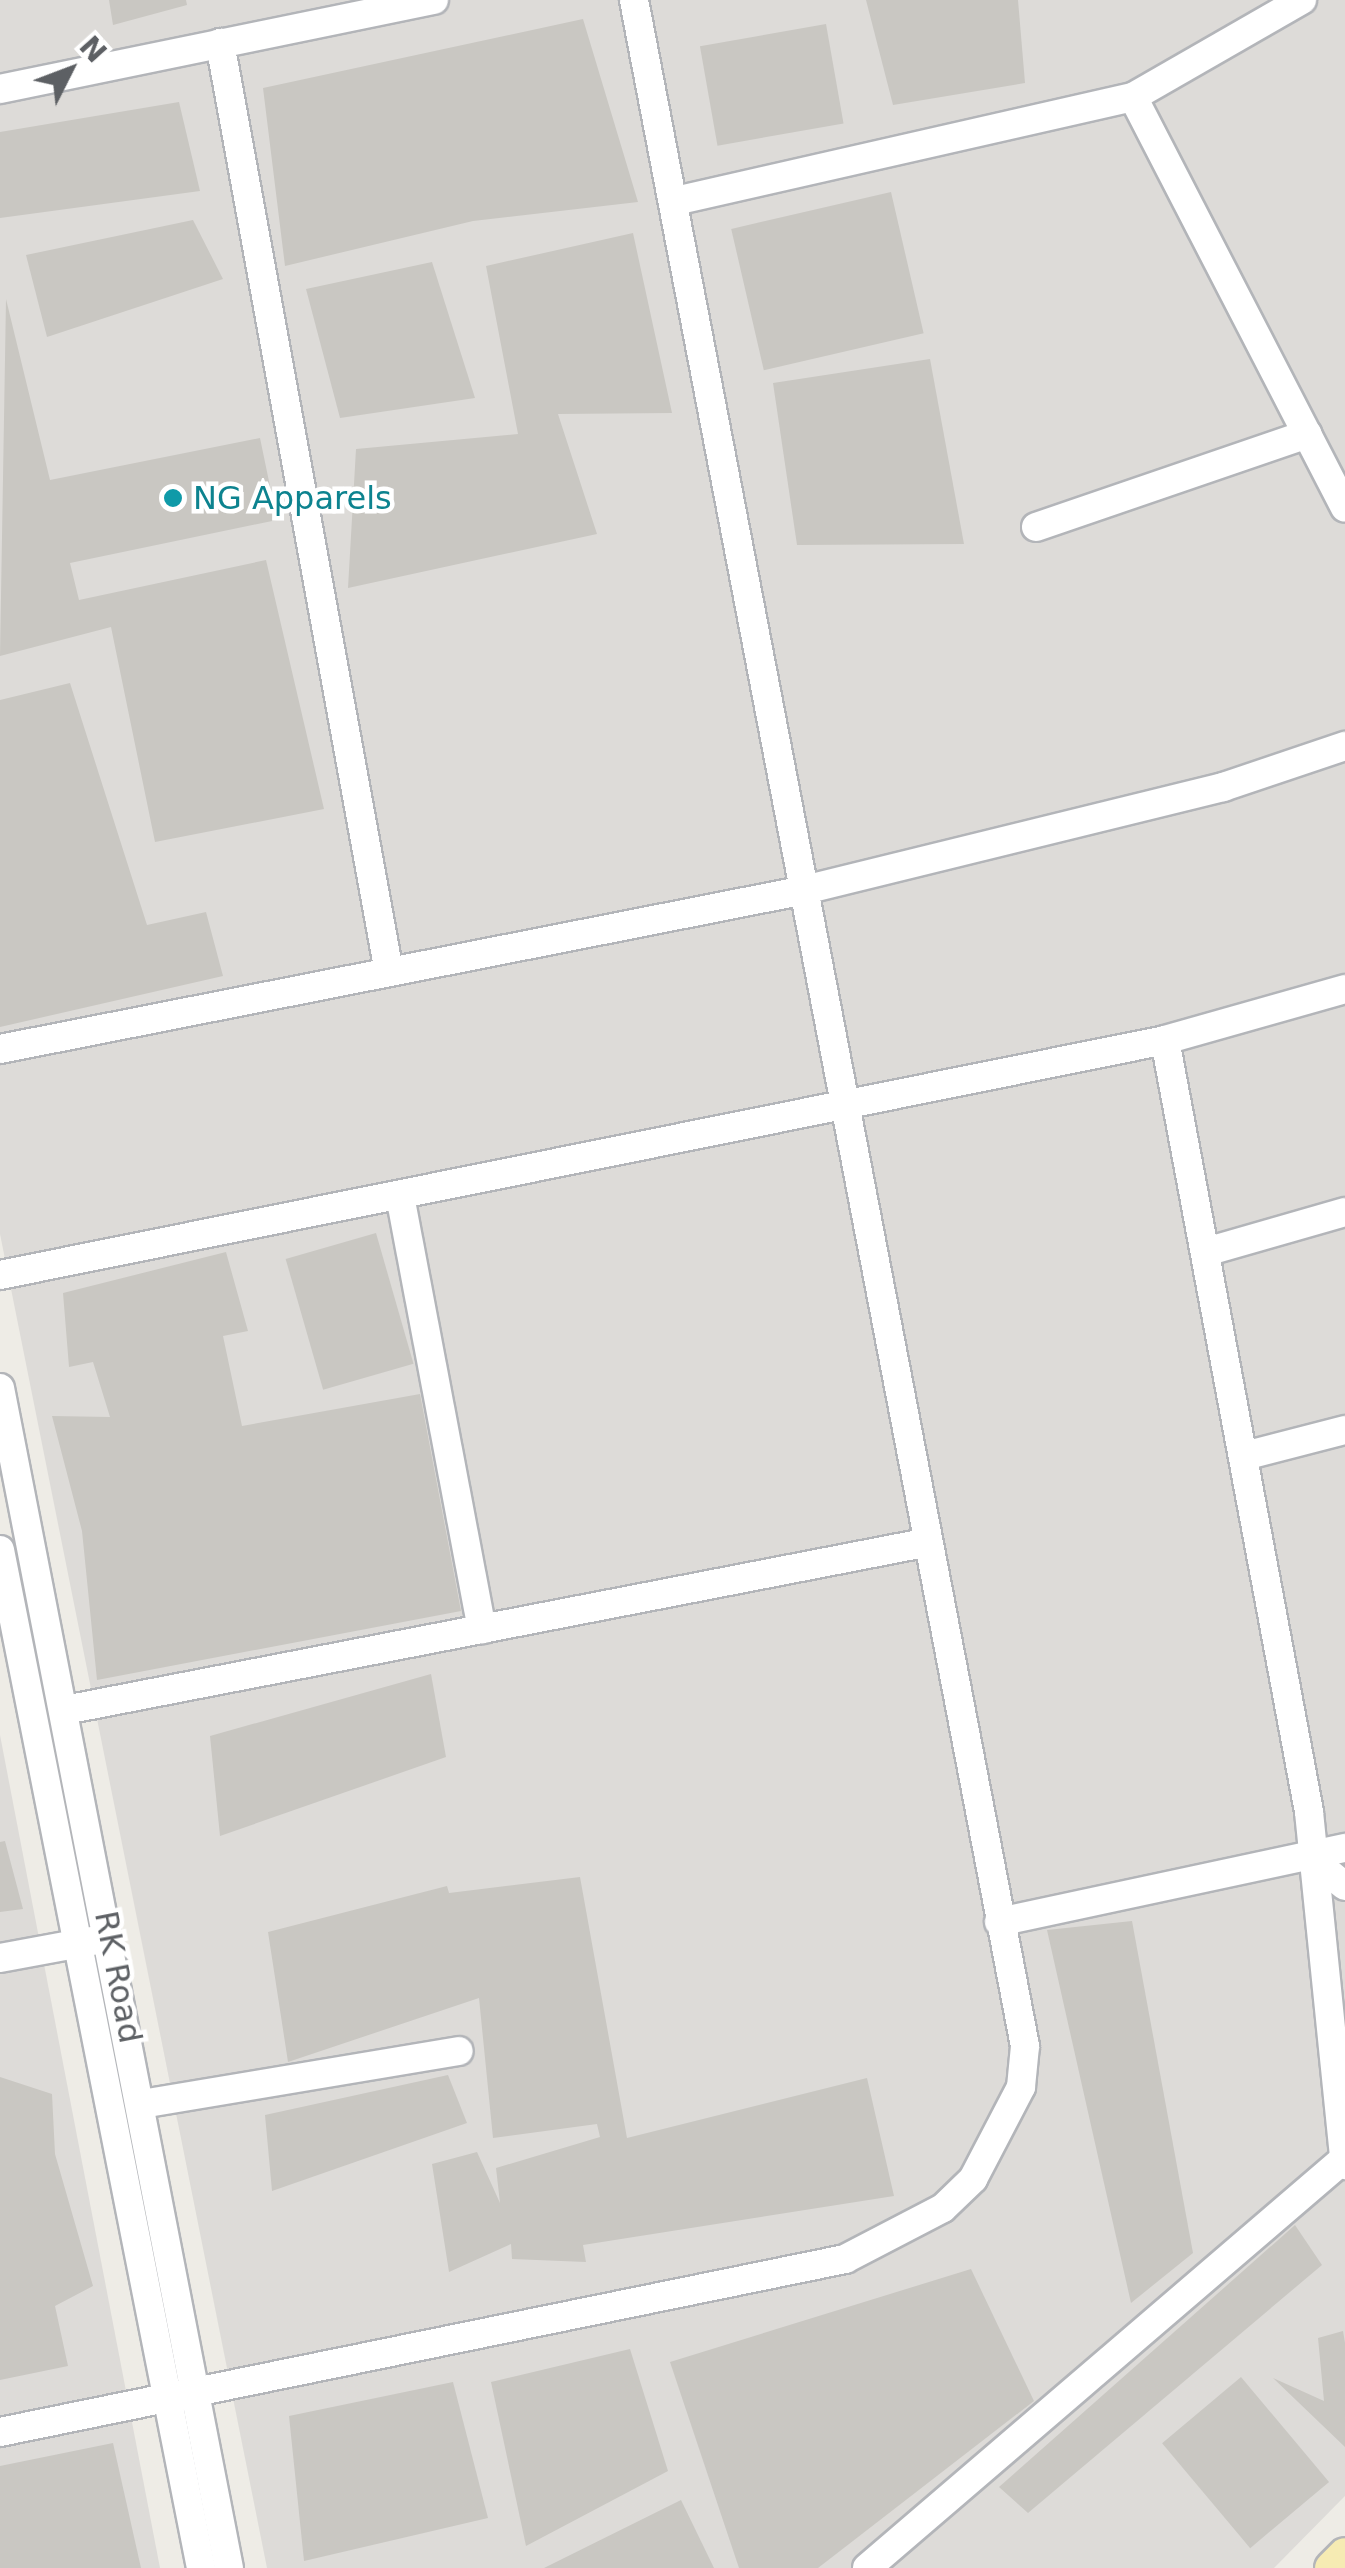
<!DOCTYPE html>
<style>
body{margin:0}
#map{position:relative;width:1345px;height:2568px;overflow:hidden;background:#eeece6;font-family:"DejaVu Sans",sans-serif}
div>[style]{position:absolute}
.industrial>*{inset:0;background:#dddbd8}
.building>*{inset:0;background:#c9c7c2;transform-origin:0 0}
.roads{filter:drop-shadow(2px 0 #b3b5b9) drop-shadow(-2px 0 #b3b5b9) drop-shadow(0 2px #b3b5b9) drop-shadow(0 -2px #b3b5b9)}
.minor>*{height:28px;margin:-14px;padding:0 14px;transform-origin:14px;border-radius:14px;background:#fff}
.major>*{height:35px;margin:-17.5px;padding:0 17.5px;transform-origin:17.5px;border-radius:17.5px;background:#f6ebb3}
.dots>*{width:28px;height:28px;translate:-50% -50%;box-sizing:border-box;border:5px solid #fff;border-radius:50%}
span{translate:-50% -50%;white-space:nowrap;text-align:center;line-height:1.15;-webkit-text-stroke:9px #fff;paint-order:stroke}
.culture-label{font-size:32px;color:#0d838f}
.left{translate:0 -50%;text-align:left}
.street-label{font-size:32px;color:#5d6064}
.north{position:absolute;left:20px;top:20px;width:100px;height:100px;-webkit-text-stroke:8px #fff;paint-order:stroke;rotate:48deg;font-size:28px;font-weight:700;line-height:40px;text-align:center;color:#5d6064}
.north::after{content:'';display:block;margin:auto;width:35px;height:45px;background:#5d6064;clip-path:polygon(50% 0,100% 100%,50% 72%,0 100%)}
</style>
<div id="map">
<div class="industrial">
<div style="clip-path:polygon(0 0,1345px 0,1345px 2496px,1274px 2568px,267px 2568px,0 1234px)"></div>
<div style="clip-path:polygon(0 1735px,160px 2568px,0 2568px)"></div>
</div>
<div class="building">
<div style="clip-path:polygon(109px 0,186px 0,187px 5px,113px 25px)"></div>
<div style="clip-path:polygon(866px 0,1018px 0,1025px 83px,893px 105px)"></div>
<div style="clip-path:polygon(583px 19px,638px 202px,473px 221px,285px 266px,263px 88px)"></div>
<div style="left:826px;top:24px;width:101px;height:128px;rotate:80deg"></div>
<div style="clip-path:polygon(179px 102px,200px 191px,0 218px,0 132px)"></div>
<div style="left:891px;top:192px;width:145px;height:164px;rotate:77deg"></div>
<div style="clip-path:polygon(193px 220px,223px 279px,47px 337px,26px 255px)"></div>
<div style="clip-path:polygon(633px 233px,672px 413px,558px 414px,597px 534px,348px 588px,356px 449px,518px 434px,486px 266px)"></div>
<div style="clip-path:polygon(432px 262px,475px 398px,340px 418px,306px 289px)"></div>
<div style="clip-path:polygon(6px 299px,50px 480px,260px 438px,277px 520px,70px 563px,79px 600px,266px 560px,324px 809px,155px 842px,111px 627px,0 656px)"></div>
<div style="clip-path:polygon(930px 359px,964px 544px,797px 545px,773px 383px)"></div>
<div style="clip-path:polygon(70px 683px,147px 925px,206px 912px,223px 976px,0 1027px,0 700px)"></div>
<div style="left:376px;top:1233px;width:136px;height:94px;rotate:74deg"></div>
<div style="clip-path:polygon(226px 1252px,248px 1331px,223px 1336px,242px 1426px,420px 1394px,461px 1611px,97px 1680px,82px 1531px,52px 1416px,110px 1417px,93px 1362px,69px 1367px,63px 1293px)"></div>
<div style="clip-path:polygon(431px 1674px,446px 1757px,220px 1836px,210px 1736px)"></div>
<div style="clip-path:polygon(5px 1841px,23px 1909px,0 1912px,0 1842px)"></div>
<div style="clip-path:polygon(580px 1877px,627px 2138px,867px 2078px,894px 2196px,583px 2245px,586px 2262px,512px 2259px,511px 2244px,449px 2272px,432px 2164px,477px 2152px,500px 2203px,496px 2168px,600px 2137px,597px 2124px,493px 2138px,479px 1998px,288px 2062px,268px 1932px,447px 1886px,449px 1893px)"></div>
<div style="clip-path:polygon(1132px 1921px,1193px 2253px,1131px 2303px,1047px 1930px)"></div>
<div style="clip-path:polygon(448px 2075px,467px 2123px,272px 2191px,265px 2115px)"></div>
<div style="clip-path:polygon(0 2077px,52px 2094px,55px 2154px,93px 2286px,55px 2306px,68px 2366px,0 2380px)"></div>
<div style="clip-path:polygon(1295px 2225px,1322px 2265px,1028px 2513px,999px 2487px)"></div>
<div style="clip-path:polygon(971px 2269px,1034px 2401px,818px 2568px,739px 2568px,670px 2362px)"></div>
<div style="clip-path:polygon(1343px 2331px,1345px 2343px,1345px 2447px,1273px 2378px,1324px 2401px,1318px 2338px)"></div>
<div style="clip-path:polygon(630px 2349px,668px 2471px,526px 2546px,491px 2382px)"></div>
<div style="left:1241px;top:2377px;width:137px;height:103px;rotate:50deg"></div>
<div style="clip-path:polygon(453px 2382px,488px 2518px,304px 2561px,289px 2416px)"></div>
<div style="clip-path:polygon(113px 2443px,141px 2568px,0 2568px,0 2466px)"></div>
<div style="clip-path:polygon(681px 2500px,714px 2568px,544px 2568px)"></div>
</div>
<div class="roads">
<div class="minor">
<div style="left:220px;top:43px;width:944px;rotate:79.69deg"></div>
<div style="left:0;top:89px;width:443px;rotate:-11.6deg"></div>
<div style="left:1133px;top:97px;width:462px;rotate:62.7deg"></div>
<div style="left:675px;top:201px;width:470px;rotate:-12.8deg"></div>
<div style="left:1133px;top:97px;width:195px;rotate:-29.9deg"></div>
<div style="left:1036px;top:527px;width:287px;rotate:-18.9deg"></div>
<div style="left:1165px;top:1040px;width:785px;rotate:79.43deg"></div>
<div style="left:1309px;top:1812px;width:355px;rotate:84.2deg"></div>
<div style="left:0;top:1049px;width:815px;rotate:-11.17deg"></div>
<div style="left:800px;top:891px;width:436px;rotate:-13.8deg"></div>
<div style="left:1223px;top:787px;width:129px;rotate:-18.6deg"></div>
<div style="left:401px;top:1201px;width:436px;rotate:79.3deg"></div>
<div style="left:1209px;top:1251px;width:141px;rotate:-16deg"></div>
<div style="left:0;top:1275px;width:1188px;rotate:-11.4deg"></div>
<div style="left:1165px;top:1040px;width:187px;rotate:-15.8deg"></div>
<div style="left:0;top:1388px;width:1202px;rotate:79.02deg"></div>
<div style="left:1248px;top:1455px;width:100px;rotate:-14.5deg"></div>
<div style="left:0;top:1550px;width:1038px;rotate:78.83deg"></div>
<div style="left:65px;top:1710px;width:875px;rotate:-11deg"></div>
<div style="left:1309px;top:1857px;width:46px;rotate:38.9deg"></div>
<div style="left:999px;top:1922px;width:354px;rotate:-12.1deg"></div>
<div style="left:0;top:1958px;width:99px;rotate:-10.5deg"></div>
<div style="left:142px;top:2104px;width:321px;rotate:-9.5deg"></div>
<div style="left:0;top:2432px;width:863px;rotate:-11.57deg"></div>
<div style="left:845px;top:2259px;width:110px;rotate:-27.5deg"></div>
<div style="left:943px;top:2208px;width:42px;rotate:-44deg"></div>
<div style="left:973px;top:2179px;width:104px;rotate:-62.4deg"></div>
<div style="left:1021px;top:2087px;width:41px;rotate:-84.4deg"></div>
<div style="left:1025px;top:2046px;width:2083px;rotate:-100.82deg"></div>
<div style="left:867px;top:2568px;width:628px;rotate:-40.61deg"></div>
</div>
<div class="major">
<div style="left:1332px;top:2568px;width:18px;rotate:-45deg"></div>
</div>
</div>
<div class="dots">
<div style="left:173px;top:498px;background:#0f9aa8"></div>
</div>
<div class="culture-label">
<span class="left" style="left:193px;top:498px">NG Apparels</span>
</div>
<div class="street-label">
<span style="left:118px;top:1977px;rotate:79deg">RK Road</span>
</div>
<div class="north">N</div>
</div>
